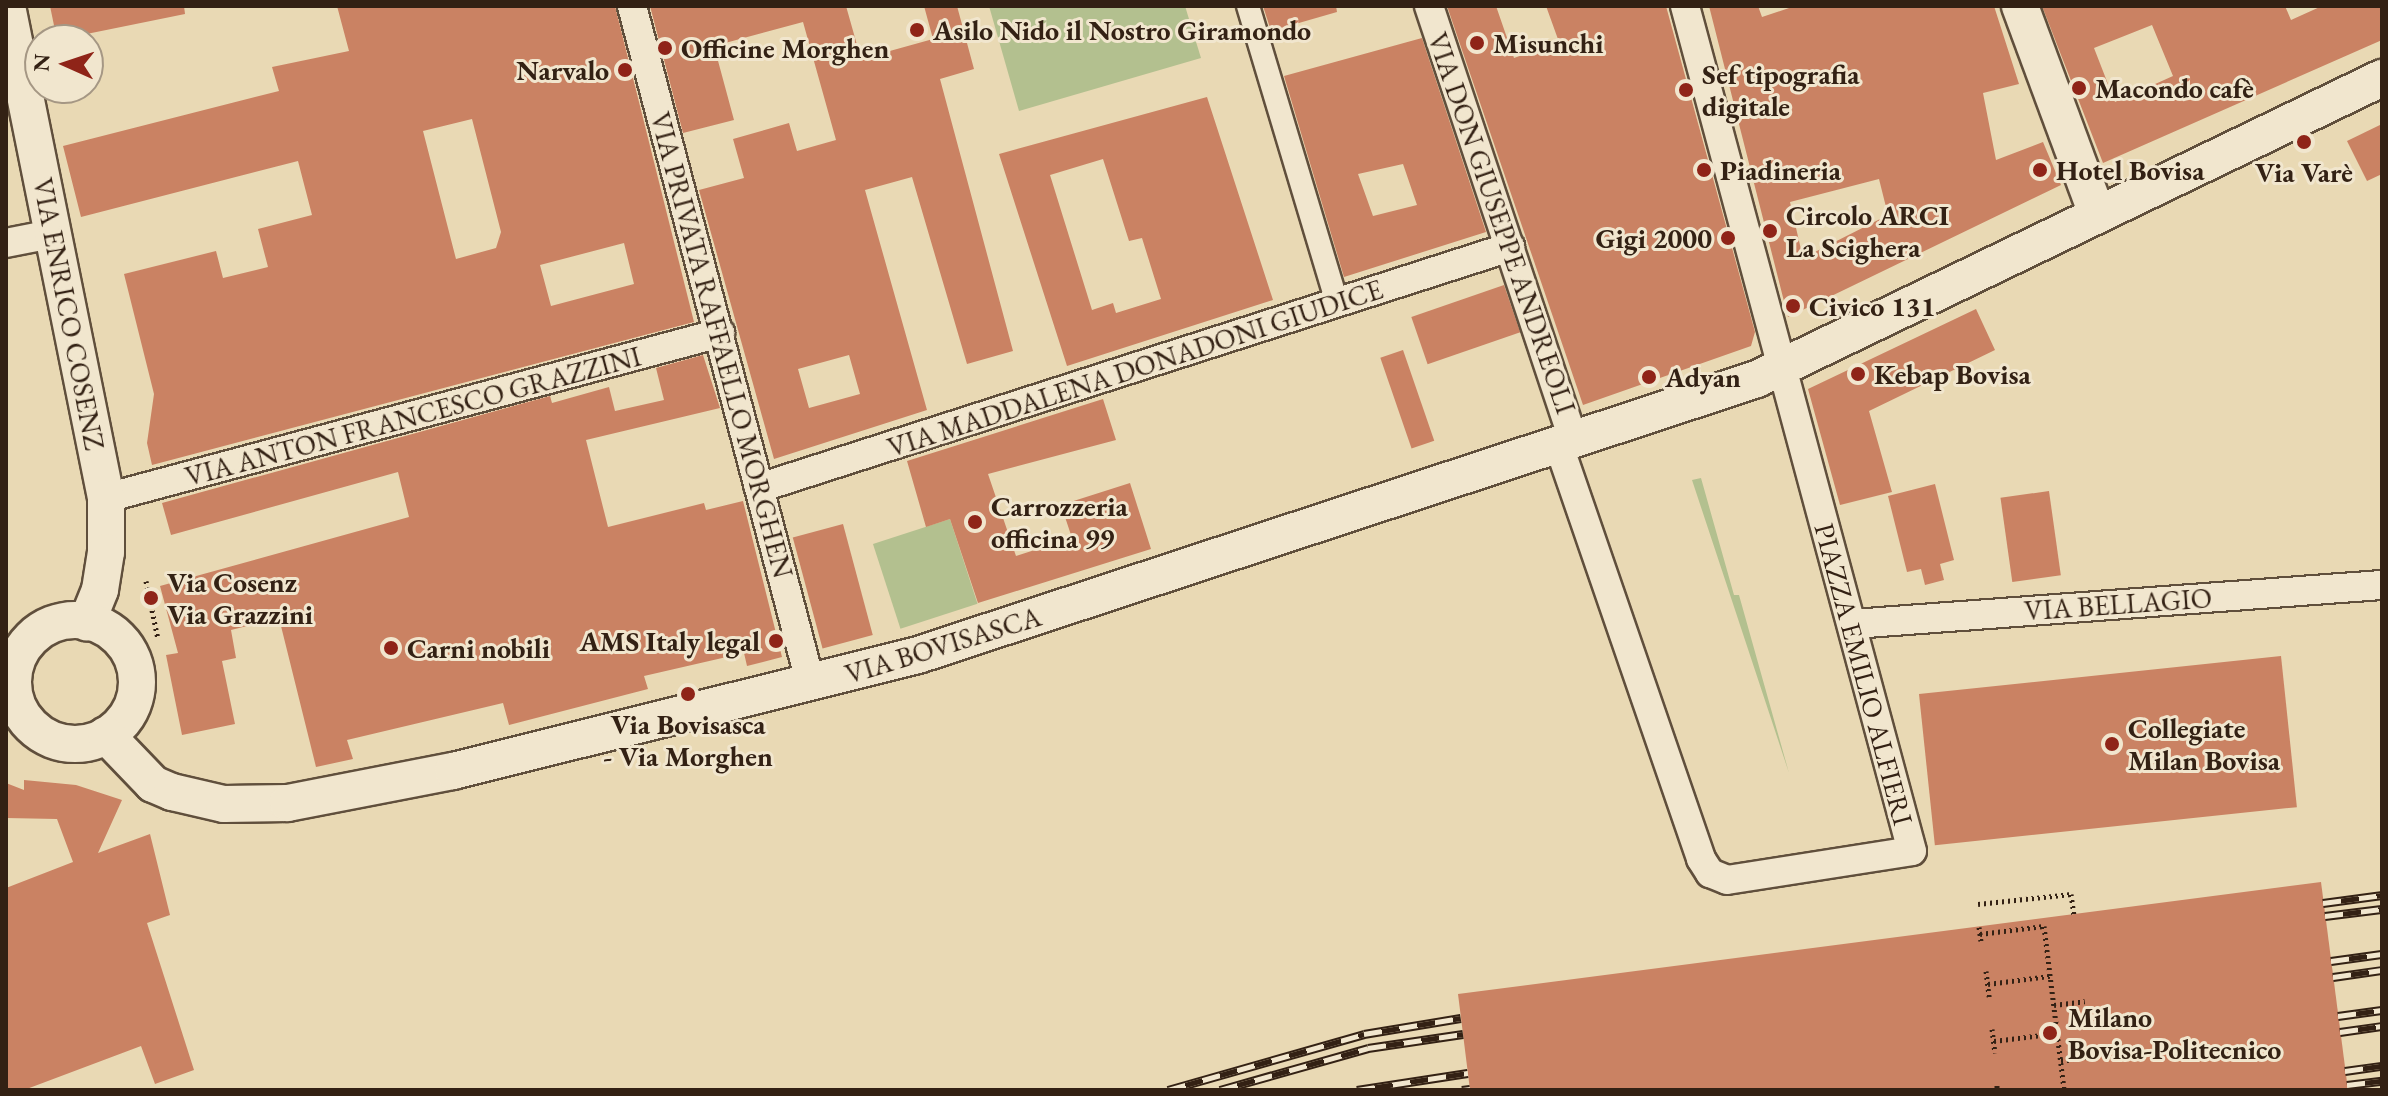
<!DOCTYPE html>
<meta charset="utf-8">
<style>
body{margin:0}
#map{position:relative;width:2388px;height:1096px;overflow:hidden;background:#e9d9b4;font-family:"EB Garamond",serif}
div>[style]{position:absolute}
.green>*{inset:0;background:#b3c08f;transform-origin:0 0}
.building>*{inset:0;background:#ca8263;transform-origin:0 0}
.path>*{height:5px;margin-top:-2.5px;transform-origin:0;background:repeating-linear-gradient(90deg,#332114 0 2px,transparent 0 6px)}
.roads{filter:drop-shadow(2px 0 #604f3c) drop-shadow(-2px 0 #604f3c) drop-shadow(0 2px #604f3c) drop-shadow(0 -2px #604f3c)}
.pedestrian>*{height:22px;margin:-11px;padding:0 11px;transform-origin:11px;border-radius:11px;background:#f1e6ce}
.minor>*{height:28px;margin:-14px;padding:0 14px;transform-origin:14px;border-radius:14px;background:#f1e6ce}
.tertiary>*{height:36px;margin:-18px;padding:0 18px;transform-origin:18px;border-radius:18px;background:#f1e6ce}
.tertiary>.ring{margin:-18px;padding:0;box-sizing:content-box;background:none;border:36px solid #f1e6ce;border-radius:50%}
.rail>*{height:9px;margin-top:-4.5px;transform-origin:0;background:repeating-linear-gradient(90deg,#f1e6ce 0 18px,#332114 0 36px);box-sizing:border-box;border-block:2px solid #332114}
.dots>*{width:22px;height:22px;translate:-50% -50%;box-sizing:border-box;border:4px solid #f1e6ce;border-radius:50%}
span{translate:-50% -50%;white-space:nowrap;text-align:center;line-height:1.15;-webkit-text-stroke:6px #f1e6ce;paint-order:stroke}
.poi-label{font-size:28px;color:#332114;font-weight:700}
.left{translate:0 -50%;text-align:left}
.right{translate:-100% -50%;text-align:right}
.street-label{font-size:28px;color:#332114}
.frame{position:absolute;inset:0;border:8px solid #332114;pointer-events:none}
.north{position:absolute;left:24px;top:24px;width:80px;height:80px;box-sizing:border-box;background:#f1e6ce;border:2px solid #a59784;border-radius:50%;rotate:273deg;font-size:22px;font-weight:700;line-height:32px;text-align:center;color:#332114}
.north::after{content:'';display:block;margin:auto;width:28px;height:36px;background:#8f2418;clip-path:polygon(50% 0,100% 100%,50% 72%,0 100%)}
</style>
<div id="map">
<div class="green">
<div style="clip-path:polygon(989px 6px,1185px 6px,1201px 58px,1019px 111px)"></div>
<div style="clip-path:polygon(1701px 478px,1734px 595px,1739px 595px,1789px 773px,1692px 480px)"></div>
<div style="left:950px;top:519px;width:89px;height:81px;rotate:72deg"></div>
</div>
<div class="building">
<div style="clip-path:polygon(50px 6px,184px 6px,185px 14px,57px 40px)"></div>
<div style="clip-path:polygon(evenodd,337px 6px,615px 6px,694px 322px,152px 465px,147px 443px,154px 394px,124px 274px,216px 251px,223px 278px,268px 267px,258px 229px,312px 215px,298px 161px,81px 217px,63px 146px,279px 91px,272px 67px,349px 51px,337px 6px,472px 119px,501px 232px,496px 248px,456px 259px,423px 131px,472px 119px,337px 6px,624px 243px,634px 284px,551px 306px,540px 265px,624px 243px)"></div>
<div style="clip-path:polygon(evenodd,650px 6px,846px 6px,861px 59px,933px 39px,924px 6px,957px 6px,974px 69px,940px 79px,1013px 351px,967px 364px,912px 177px,865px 190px,927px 410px,774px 459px,699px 190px,744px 178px,733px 139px,789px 123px,797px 151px,836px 140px,824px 97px,803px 22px,714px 46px,734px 120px,683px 133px,650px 6px,849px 355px,860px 394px,809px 408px,798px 369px,849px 355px)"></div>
<div style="clip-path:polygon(1263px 6px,1336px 6px,1337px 12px,1271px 31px)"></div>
<div style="clip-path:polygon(1447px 6px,1496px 6px,1514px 58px,1559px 42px,1546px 6px,1666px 6px,1755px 332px,1751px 346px,1583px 405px)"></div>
<div style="clip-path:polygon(evenodd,1709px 6px,1758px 6px,1762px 17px,1795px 6px,1994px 6px,2019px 84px,1983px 93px,1996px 160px,2043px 142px,2061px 185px,1788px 317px,1709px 6px,1879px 179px,1888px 215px,1803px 258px,1790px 202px,1879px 179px)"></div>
<div style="clip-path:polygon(evenodd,2042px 6px,2285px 6px,2291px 20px,2322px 6px,2382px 6px,2382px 40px,2103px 163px,2042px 6px,2152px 25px,2173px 76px,2115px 102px,2094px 48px,2152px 25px)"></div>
<div style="clip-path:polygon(evenodd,1422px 38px,1486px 232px,1344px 277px,1284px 76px,1422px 38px,1403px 164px,1417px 205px,1373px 216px,1358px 174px,1403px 164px)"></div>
<div style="clip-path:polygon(evenodd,1207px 97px,1273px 300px,1067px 366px,999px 154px,1207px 97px,1103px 159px,1129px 241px,1142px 238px,1161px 299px,1116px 313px,1113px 303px,1092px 310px,1050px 175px,1103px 159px)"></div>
<div style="clip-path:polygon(2382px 124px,2382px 174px,2367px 181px,2347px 141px)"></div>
<div style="left:1504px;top:285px;width:50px;height:98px;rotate:71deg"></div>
<div style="clip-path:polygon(1976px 309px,1995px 350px,1869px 411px,1892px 492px,1840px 505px,1808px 389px)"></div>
<div style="left:1403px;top:350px;width:96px;height:24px;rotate:71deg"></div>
<div style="clip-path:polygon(703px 355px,720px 408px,586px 440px,608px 527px,704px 503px,706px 510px,743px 501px,782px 657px,747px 666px,744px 653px,644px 676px,648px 689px,509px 725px,503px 703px,347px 740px,353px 759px,316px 767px,279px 618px,231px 630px,236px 658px,222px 661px,235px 724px,182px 735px,166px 655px,178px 653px,160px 586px,409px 517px,398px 472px,171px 535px,162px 503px,550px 396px,552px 403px,609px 387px,615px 411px,664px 400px,656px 368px)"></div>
<div style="clip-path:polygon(1103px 399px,1116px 440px,988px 474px,1016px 556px,1072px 538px,1061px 505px,1130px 483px,1151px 549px,978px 603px,950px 519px,926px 527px,907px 461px)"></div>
<div style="clip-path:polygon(1935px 484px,1954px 560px,1940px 564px,1944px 580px,1925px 585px,1921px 569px,1907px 572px,1888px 496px)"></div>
<div style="left:2049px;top:491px;width:85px;height:49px;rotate:82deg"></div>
<div style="left:843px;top:524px;width:115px;height:52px;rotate:75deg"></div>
<div style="left:2281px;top:656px;width:152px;height:364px;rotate:84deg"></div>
<div style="clip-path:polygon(24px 780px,76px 785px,122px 800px,98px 853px,150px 834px,170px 915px,147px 923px,194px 1070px,155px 1084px,141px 1046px,24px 1090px,6px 1090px,6px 888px,73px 862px,57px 819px,6px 818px,6px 783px,24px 790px)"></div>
<div style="clip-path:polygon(2321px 882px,2348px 1090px,1470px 1090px,1458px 994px)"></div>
</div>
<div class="path">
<div style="left:146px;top:581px;width:59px;rotate:78.3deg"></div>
<div style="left:1978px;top:904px;width:94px;rotate:-6.1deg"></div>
<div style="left:2071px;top:894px;width:21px;rotate:82deg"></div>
<div style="left:1979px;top:927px;width:14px;rotate:82deg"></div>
<div style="left:1980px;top:934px;width:64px;rotate:-7.1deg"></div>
<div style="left:2044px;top:926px;width:165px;rotate:83deg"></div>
<div style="left:1986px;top:971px;width:26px;rotate:83deg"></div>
<div style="left:1988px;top:984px;width:63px;rotate:-7.4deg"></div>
<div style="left:2054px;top:1005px;width:31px;rotate:-7deg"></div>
<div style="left:1992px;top:1029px;width:24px;rotate:83deg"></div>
<div style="left:1994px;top:1041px;width:64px;rotate:-7.2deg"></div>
<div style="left:2061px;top:1061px;width:31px;rotate:-9deg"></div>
<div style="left:1997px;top:1085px;width:5px;rotate:90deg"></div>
</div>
<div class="roads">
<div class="pedestrian">
<div style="left:1248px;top:6px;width:310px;rotate:73.3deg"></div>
</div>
<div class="minor">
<div style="left:632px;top:6px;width:702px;rotate:75.23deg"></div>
<div style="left:1429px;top:6px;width:459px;rotate:71.6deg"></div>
<div style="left:6px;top:243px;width:47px;rotate:-11.1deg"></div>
<div style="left:1559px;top:446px;width:437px;rotate:71deg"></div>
<div style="left:1701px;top:859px;width:17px;rotate:57deg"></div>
<div style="left:1710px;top:873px;width:18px;rotate:22deg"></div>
<div style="left:1727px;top:880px;width:187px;rotate:-8.9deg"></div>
<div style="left:1912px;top:851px;width:875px;rotate:-105.04deg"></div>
<div style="left:759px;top:488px;width:789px;rotate:-17.79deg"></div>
<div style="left:106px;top:498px;width:636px;rotate:-15.04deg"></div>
<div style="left:1853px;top:624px;width:530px;rotate:-4.22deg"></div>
</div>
<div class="tertiary">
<div style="left:7px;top:6px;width:502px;rotate:78.62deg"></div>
<div style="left:106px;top:498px;width:54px;rotate:90deg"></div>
<div style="left:106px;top:552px;width:38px;rotate:99deg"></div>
<div style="left:100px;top:590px;width:35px;rotate:112deg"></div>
<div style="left:2020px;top:6px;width:222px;rotate:69.7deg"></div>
<div class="ring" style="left:13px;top:620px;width:88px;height:88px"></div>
<div style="left:106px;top:735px;width:68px;rotate:46.2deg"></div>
<div style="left:153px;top:784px;width:21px;rotate:23deg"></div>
<div style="left:172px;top:792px;width:53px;rotate:13deg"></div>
<div style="left:224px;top:804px;width:64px;rotate:-0.9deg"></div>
<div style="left:288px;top:803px;width:168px;rotate:-11deg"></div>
<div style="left:453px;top:771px;width:479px;rotate:-14deg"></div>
<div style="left:918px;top:655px;width:883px;rotate:-18.21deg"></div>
<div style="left:1757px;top:379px;width:694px;rotate:-25.72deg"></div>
</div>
</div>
<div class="rail">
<div style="left:2323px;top:903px;width:60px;rotate:-7.7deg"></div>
<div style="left:2325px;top:916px;width:57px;rotate:-7deg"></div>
<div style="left:2331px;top:961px;width:51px;rotate:-7.8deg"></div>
<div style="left:2333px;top:977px;width:49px;rotate:-8.1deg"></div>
<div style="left:2338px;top:1016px;width:44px;rotate:-7.8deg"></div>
<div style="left:2340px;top:1032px;width:42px;rotate:-8.1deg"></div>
<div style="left:2345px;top:1071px;width:37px;rotate:-8deg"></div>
<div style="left:2347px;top:1085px;width:35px;rotate:-7deg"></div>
<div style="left:1168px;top:1090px;width:204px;rotate:-15.9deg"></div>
<div style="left:1364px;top:1034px;width:98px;rotate:-9.4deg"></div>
<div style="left:1220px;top:1090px;width:154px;rotate:-15.8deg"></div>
<div style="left:1368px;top:1048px;width:96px;rotate:-8.4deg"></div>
<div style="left:1357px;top:1090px;width:112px;rotate:-8.7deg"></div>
<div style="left:1462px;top:1090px;width:8px;rotate:-7deg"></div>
</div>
<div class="dots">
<div style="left:917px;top:30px;background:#8f2418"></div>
<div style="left:1477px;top:43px;background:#8f2418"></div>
<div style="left:665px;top:48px;background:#8f2418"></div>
<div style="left:625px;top:70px;background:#8f2418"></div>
<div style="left:2079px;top:88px;background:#8f2418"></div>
<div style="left:1686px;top:90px;background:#8f2418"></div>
<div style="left:2304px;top:142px;background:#8f2418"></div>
<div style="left:1704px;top:170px;background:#8f2418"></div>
<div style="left:2040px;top:170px;background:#8f2418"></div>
<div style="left:1770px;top:231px;background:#8f2418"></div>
<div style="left:1728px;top:238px;background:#8f2418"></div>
<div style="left:1793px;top:306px;background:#8f2418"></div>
<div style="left:1858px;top:374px;background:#8f2418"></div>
<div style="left:1649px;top:377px;background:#8f2418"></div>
<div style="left:975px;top:522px;background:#8f2418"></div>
<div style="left:151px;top:598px;background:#8f2418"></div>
<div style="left:776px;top:641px;background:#8f2418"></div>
<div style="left:391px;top:648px;background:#8f2418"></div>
<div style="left:688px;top:694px;background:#8f2418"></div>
<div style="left:2112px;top:744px;background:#8f2418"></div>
<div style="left:2050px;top:1033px;background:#8f2418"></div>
</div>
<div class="poi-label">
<span class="left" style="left:933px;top:30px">Asilo Nido il Nostro Giramondo</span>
<span class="left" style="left:1493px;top:43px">Misunchi</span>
<span class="left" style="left:681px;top:48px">Officine Morghen</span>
<span class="right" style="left:609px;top:70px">Narvalo</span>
<span class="left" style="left:1702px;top:90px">Sef tipografia<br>digitale</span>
<span class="left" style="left:2095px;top:88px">Macondo cafè</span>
<span class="left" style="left:1720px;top:170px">Piadineria</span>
<span class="left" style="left:2056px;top:170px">Hotel Bovisa</span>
<span style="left:2304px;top:172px">Via Varè</span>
<span class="left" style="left:1786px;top:231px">Circolo ARCI<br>La Scighera</span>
<span class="right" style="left:1712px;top:238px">Gigi 2000</span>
<span class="left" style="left:1809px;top:306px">Civico 131</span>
<span class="left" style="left:1874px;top:374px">Kebap Bovisa</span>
<span class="left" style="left:1665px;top:377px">Adyan</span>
<span class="left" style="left:991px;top:522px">Carrozzeria<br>officina 99</span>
<span class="left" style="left:167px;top:598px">Via Cosenz<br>Via Grazzini</span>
<span class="right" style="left:760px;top:641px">AMS Italy legal</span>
<span class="left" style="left:407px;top:648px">Carni nobili</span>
<span style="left:688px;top:740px">Via Bovisasca<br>- Via Morghen</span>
<span class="left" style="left:2128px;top:744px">Collegiate<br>Milan Bovisa</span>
<span class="left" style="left:2068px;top:1033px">Milano<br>Bovisa-Politecnico</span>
</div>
<div class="street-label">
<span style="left:1502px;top:223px;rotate:71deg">VIA DON GIUSEPPE ANDREOLI</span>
<span style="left:69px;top:314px;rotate:79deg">VIA ENRICO COSENZ</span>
<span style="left:722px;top:345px;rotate:75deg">VIA PRIVATA RAFFAELLO MORGHEN</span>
<span style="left:1135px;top:368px;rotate:-18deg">VIA MADDALENA DONADONI GIUDICE</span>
<span style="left:413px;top:416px;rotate:-15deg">VIA ANTON FRANCESCO GRAZZINI</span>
<span style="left:2118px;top:604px;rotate:-4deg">VIA BELLAGIO</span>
<span style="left:943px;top:645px;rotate:-17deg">VIA BOVISASCA</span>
<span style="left:1864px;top:674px;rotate:75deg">PIAZZA EMILIO ALFIERI</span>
</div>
<div class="frame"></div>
<div class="north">N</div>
</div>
